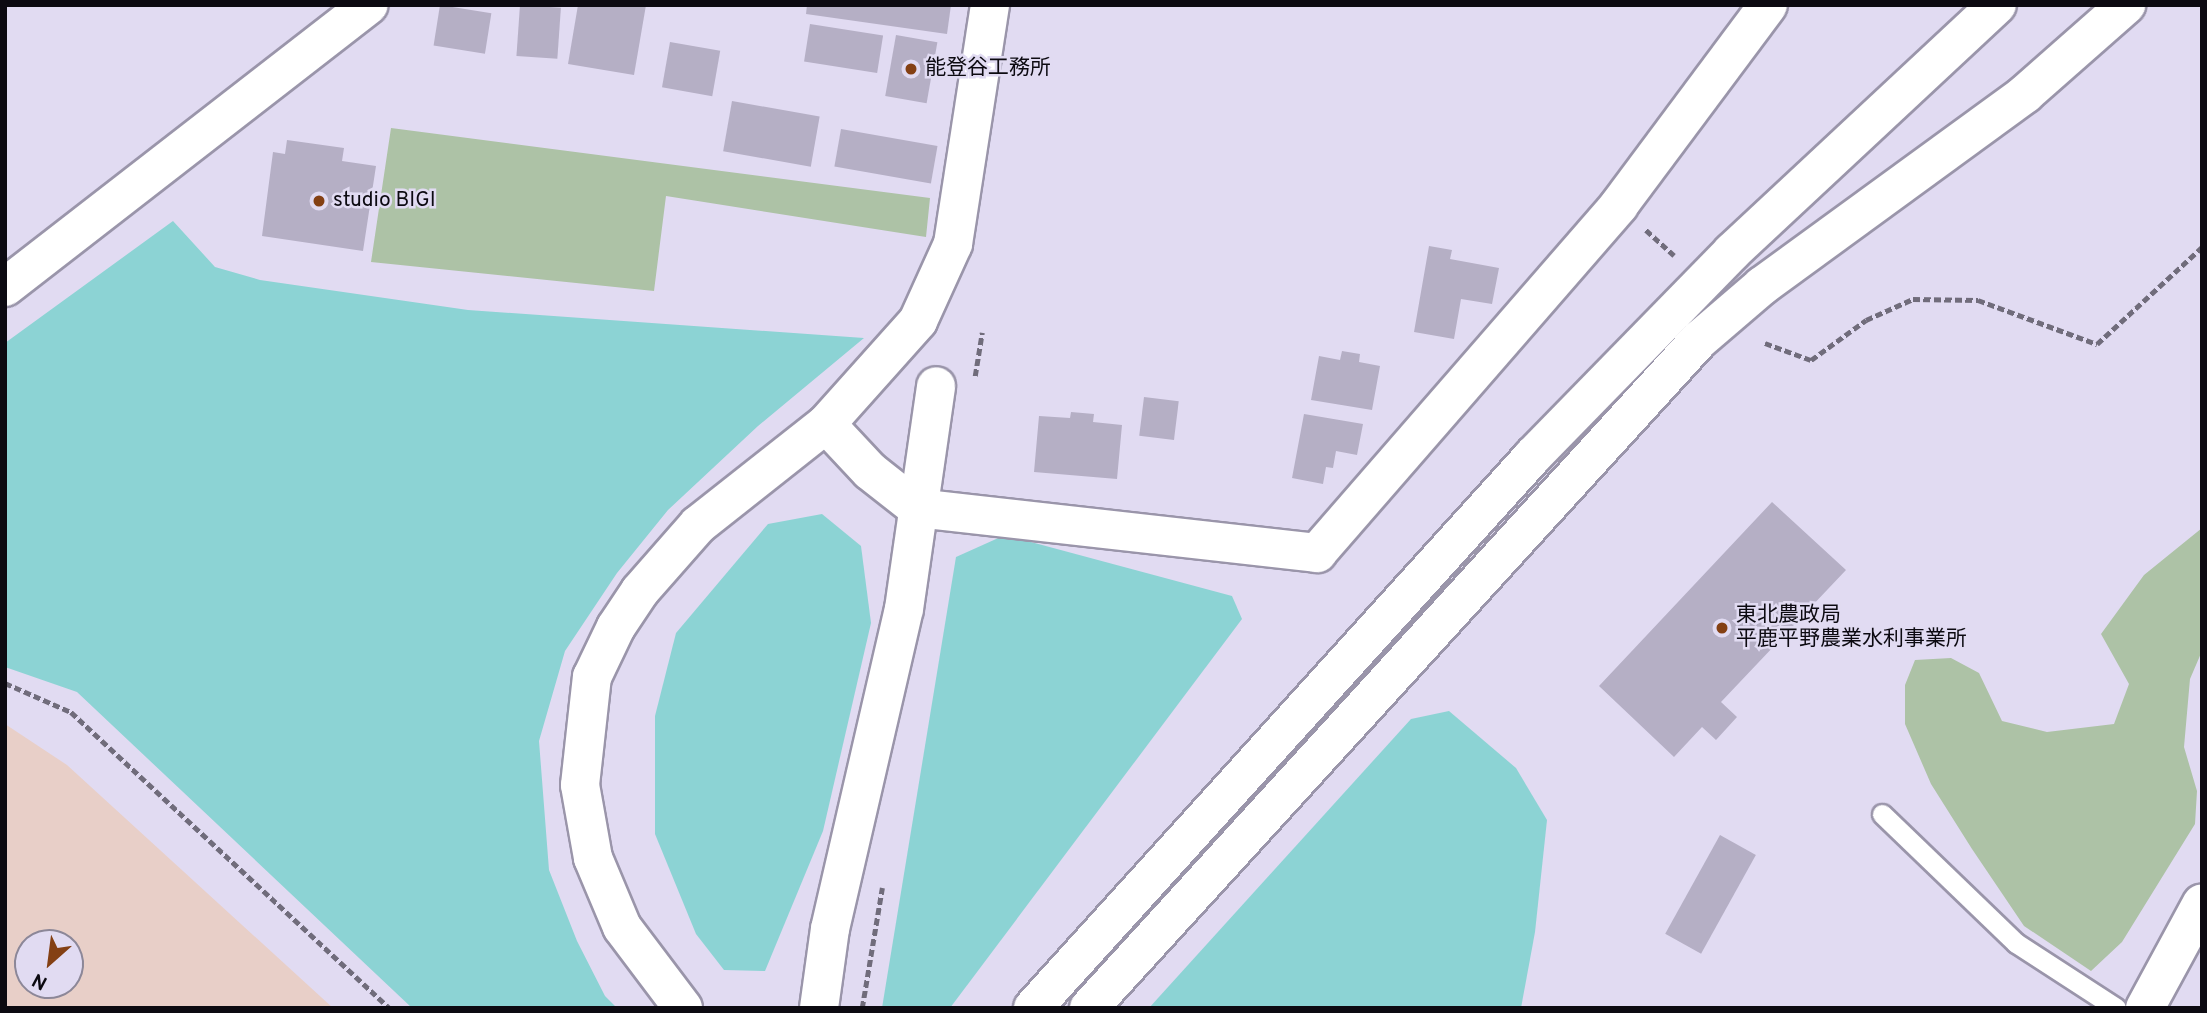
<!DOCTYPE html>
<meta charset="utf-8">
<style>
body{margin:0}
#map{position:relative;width:2207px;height:1013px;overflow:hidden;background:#e1dbf2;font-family:Overpass,"Noto Sans JP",sans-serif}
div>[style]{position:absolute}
.commercial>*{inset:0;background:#e8cfc8}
.green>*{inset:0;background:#adc2a6}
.water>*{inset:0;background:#8cd3d4}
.building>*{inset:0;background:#b5afc5;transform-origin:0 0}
.path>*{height:4.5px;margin-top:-2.25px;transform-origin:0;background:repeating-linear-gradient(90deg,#706c7b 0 7px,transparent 0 10.5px)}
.roads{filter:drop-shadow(2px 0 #9a95aa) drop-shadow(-2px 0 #9a95aa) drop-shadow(0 2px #9a95aa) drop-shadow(0 -2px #9a95aa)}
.lane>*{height:19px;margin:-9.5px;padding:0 9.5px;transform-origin:9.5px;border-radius:9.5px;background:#fff}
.street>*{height:38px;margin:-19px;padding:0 19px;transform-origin:19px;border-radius:19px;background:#fff}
.secondary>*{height:38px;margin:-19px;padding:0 19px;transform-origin:19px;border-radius:19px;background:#fff}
.highway>*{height:38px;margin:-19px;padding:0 19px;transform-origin:19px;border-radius:19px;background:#fff}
.dots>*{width:19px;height:19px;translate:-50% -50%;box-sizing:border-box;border:4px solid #e1dbf2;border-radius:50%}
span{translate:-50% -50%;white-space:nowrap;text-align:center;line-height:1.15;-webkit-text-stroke:5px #e1dbf2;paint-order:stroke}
.poi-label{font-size:21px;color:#0c0a11}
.left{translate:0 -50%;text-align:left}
.frame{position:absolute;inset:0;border:7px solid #0c0a11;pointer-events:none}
.north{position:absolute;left:14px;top:929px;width:70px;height:70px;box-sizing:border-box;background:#e1dbf2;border:2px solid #8c8798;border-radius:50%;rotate:208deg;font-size:19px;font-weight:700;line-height:28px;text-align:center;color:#0c0a11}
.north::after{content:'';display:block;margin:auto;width:24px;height:32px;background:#844014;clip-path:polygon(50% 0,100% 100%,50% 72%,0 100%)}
</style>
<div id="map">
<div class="commercial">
<div style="clip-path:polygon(evenodd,5px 724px,67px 765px,333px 1008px,5px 1008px,5px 724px,28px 943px,70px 943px,70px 985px,28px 985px,28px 943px)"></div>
</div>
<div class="green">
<div style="clip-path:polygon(391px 128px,930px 198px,926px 237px,666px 196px,654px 291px,371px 262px)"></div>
<div style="clip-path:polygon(2202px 528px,2202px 651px,2190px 679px,2184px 747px,2197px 791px,2195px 824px,2122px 942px,2091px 971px,2024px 926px,1972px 849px,1931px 784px,1905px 724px,1905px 685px,1915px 660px,1951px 658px,1979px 673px,2002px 721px,2047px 732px,2114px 724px,2129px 684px,2101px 634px,2144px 575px)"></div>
</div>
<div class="water">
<div style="clip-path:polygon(173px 221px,215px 267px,260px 280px,468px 310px,864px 338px,758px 426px,668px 510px,617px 573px,565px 651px,539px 741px,549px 870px,577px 941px,605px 996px,617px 1008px,412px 1008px,77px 692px,5px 667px,5px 343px)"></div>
<div style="clip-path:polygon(822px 514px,861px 546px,871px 623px,823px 831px,765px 971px,724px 970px,696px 934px,655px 834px,655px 716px,676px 633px,768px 524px)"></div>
<div style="clip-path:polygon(1005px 535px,1232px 596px,1242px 619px,950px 1008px,882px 1008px,956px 557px)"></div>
<div style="clip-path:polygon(1449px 711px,1516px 768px,1547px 820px,1535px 932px,1521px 1008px,1149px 1008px,1411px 719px)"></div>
</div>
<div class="building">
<div style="left:440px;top:5px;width:52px;height:41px;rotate:9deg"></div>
<div style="left:520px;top:5px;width:41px;height:51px;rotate:4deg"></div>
<div style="clip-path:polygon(578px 5px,646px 5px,634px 75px,568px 64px)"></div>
<div style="clip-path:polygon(807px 5px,951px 5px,947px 34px,806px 14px)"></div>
<div style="left:810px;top:24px;width:74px;height:38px;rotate:9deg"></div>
<div style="left:896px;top:35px;width:42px;height:62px;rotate:10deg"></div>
<div style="left:670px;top:42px;width:51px;height:46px;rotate:10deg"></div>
<div style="left:732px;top:101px;width:89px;height:51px;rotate:10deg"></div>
<div style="left:841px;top:129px;width:98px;height:38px;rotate:10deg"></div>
<div style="clip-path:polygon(287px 140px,344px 148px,342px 161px,376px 166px,363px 251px,262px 236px,273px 152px,285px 154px)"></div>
<div style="clip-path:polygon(1429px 246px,1452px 250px,1450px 259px,1499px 268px,1492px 304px,1461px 299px,1454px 339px,1414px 332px)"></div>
<div style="clip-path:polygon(1342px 351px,1360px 354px,1359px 362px,1380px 366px,1372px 410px,1311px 400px,1319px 356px,1340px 360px)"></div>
<div style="left:1144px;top:397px;width:35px;height:39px;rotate:7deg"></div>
<div style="clip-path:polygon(1071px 412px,1094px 414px,1093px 422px,1122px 425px,1117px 479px,1034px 472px,1039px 416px,1070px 418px)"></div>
<div style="clip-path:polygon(1304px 414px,1363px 424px,1357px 455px,1336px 451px,1333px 468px,1326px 467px,1323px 484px,1292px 478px)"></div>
<div style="clip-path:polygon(1772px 502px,1846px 570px,1721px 702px,1737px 717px,1716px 740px,1702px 727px,1674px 757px,1599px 686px)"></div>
<div style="left:1720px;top:835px;width:41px;height:113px;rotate:29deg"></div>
</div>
<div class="path">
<div style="left:1646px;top:230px;width:38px;rotate:42deg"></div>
<div style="left:1765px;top:343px;width:49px;rotate:20.3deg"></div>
<div style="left:1811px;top:360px;width:68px;rotate:-36deg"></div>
<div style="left:1866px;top:320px;width:51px;rotate:-24.1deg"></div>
<div style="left:1913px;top:299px;width:65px;rotate:0.9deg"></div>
<div style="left:1978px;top:300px;width:127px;rotate:20.3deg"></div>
<div style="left:2097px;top:344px;width:143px;rotate:-42.7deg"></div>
<div style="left:975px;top:376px;width:44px;rotate:-80.8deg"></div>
<div style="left:5px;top:683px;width:72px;rotate:23.7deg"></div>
<div style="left:71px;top:712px;width:435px;rotate:42.9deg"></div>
<div style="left:862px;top:1008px;width:122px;rotate:-80.5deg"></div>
</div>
<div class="roads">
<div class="lane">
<div style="left:1882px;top:814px;width:186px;rotate:43.9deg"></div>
<div style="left:2016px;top:943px;width:119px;rotate:33deg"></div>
</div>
<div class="street">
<div style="left:5px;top:287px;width:460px;rotate:-37.8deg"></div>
<div style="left:826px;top:424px;width:64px;rotate:46.9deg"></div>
<div style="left:870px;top:471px;width:60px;rotate:38.2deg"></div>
<div style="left:917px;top:508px;width:403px;rotate:6.4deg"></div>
<div style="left:1317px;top:553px;width:461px;rotate:-49deg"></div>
<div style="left:1619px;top:205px;width:249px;rotate:-53.3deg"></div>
<div style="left:819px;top:1008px;width:80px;rotate:-82.1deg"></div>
<div style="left:830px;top:929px;width:328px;rotate:-77deg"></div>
<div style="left:904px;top:609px;width:225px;rotate:-81.8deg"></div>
</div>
<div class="secondary">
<div style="left:683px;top:1008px;width:101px;rotate:-127deg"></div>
<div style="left:622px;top:927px;width:75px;rotate:-112.8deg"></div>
<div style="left:593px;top:858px;width:74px;rotate:-100.1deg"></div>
<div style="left:580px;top:785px;width:109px;rotate:-83.7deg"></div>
<div style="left:592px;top:677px;width:55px;rotate:-64.4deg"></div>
<div style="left:616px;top:627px;width:43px;rotate:-56.3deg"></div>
<div style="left:640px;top:591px;width:88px;rotate:-48.7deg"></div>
<div style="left:698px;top:525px;width:163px;rotate:-38.3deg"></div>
<div style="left:826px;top:424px;width:138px;rotate:-48.2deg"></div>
<div style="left:918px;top:321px;width:85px;rotate:-65.6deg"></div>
<div style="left:953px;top:244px;width:242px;rotate:-81.2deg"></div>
<div style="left:2145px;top:1008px;width:119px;rotate:-61.5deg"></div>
</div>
<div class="highway">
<div style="left:1033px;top:1008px;width:745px;rotate:-47.83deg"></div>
<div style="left:1533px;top:456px;width:285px;rotate:-45.7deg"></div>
<div style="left:1732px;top:252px;width:362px;rotate:-43deg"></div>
<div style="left:1089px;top:1008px;width:905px;rotate:-47.6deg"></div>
<div style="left:1699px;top:340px;width:83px;rotate:-40.6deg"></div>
<div style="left:1762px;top:286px;width:326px;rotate:-36.1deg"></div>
<div style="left:2025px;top:94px;width:135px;rotate:-41.4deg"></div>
</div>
</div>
<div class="dots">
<div style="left:911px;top:69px;background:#844014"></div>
<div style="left:319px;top:201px;background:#844014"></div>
<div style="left:1722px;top:628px;background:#844014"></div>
</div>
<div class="poi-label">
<span class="left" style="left:925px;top:69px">能登谷工務所</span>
<span class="left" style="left:333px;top:201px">studio BIGI</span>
<span class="left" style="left:1736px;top:628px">東北農政局<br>平鹿平野農業水利事業所</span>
</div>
<div class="frame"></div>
<div class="north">N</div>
</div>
